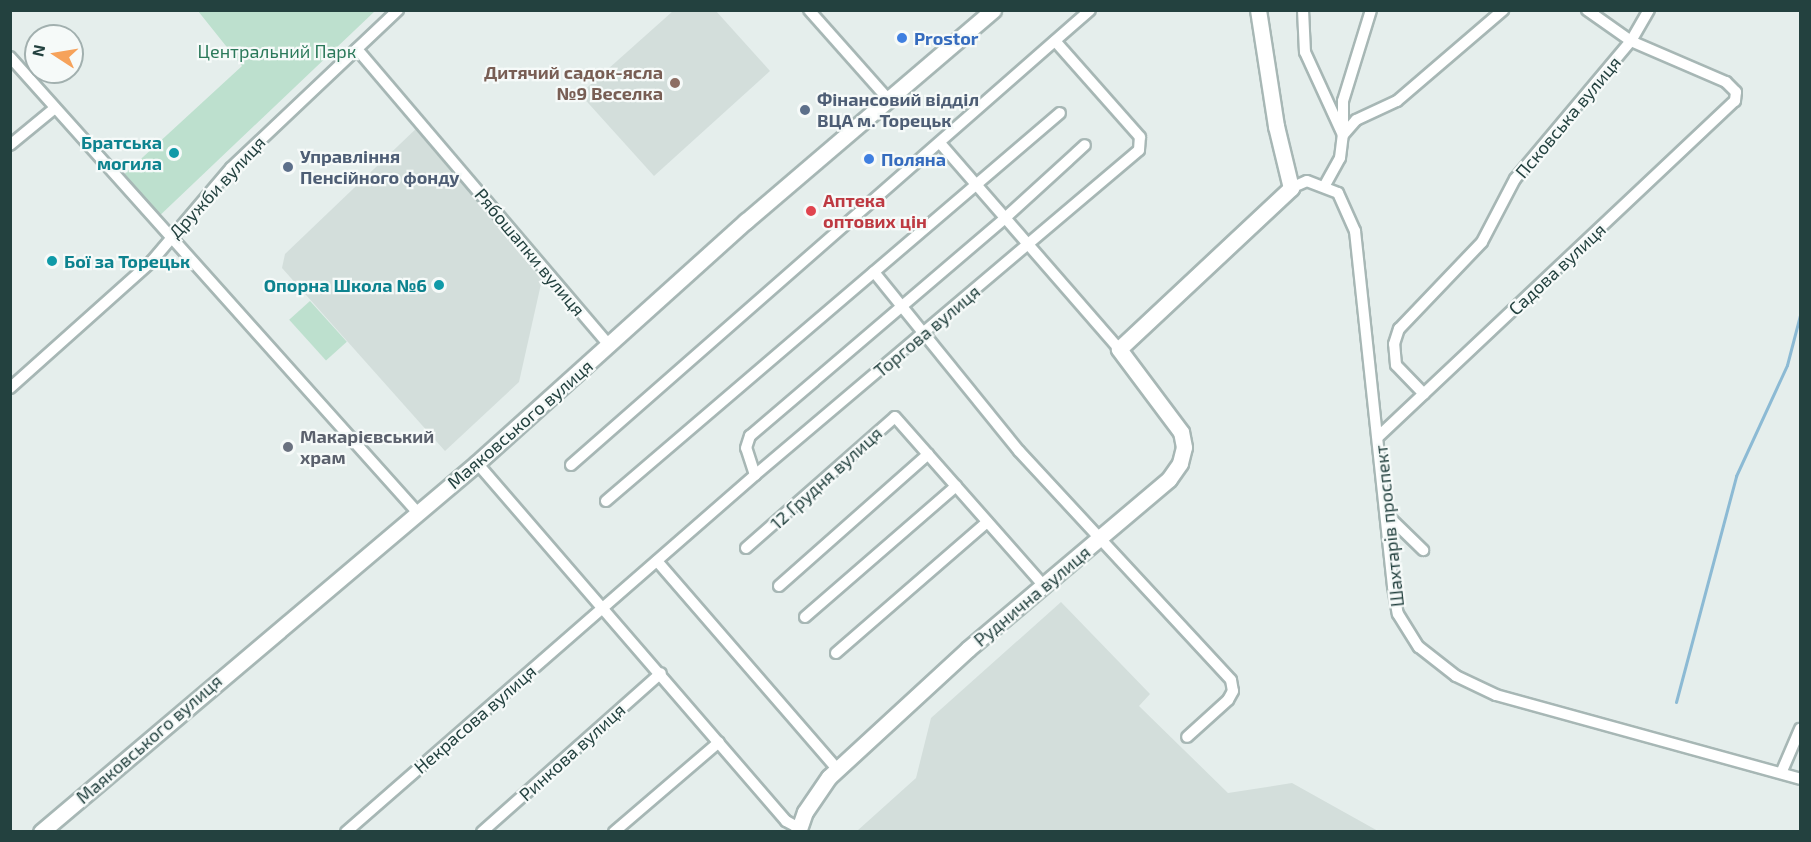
<!DOCTYPE html>
<meta charset="utf-8">
<style>
body{margin:0}
#map{position:relative;width:1811px;height:842px;overflow:hidden;background:#e5eeec;font-family:"Exo 2",sans-serif}
div>[style]{position:absolute}
.built>*{inset:0;background:#d3dedb}
.green>*{inset:0;background:#bde0ce;transform-origin:0 0}
.stream>*{height:3px;margin:-1.5px;padding:0 1.5px;transform-origin:1.5px;border-radius:1.5px;background:#8cbad4}
.roads{filter:drop-shadow(2px 0 #a7b7b5) drop-shadow(-2px 0 #a7b7b5) drop-shadow(0 2px #a7b7b5) drop-shadow(0 -2px #a7b7b5)}
.street>*{height:10px;margin:-5px;padding:0 5px;transform-origin:5px;border-radius:5px;background:#fff}
.secondary>*{height:15px;margin:-7.5px;padding:0 7.5px;transform-origin:7.5px;border-radius:7.5px;background:#fff}
.dots>*{width:16px;height:16px;translate:-50% -50%;box-sizing:border-box;border:3px solid #f6faf9;border-radius:50%}
span{translate:-50% -50%;white-space:nowrap;text-align:center;line-height:1.15;-webkit-text-stroke:4.5px #f6faf9;paint-order:stroke}
.shop-label{font-size:18px;color:#366cbe;font-weight:700}
.left{translate:0 -50%;text-align:left}
.park-label{font-size:18px;color:#2b795a}
.education-label{font-size:18px;color:#785e54;font-weight:700}
.right{translate:-100% -50%;text-align:right}
.service-label{font-size:18px;color:#4e5e75;font-weight:700}
.street-label{font-size:18px;color:#23413f}
.culture-label{font-size:18px;color:#0d838f;font-weight:700}
.health-label{font-size:18px;color:#be3a42;font-weight:700}
.worship-label{font-size:18px;color:#5b616d;font-weight:700}
.frame{position:absolute;inset:0;border:12px solid #23413f;pointer-events:none}
.north{position:absolute;left:24px;top:24px;width:60px;height:60px;box-sizing:border-box;background:#f6faf9;border:2px solid #a2b0af;border-radius:50%;rotate:282deg;font-size:16px;font-weight:700;line-height:24px;text-align:center;color:#23413f}
.north::after{content:'';display:block;margin:auto;width:21px;height:27px;background:#f6a25b;clip-path:polygon(50% 0,100% 100%,50% 72%,0 100%)}
</style>
<div id="map">
<div class="built">
<div style="clip-path:polygon(673px 11px,716px 11px,770px 71px,654px 176px,580px 94px)"></div>
<div style="clip-path:polygon(421px 124px,543px 275px,519px 382px,445px 451px,282px 268px,285px 254px)"></div>
<div style="clip-path:polygon(1061px 602px,1150px 694px,1139px 706px,1228px 793px,1292px 783px,1378px 831px,857px 831px,916px 778px,931px 718px)"></div>
</div>
<div class="green">
<div style="clip-path:polygon(198px 11px,375px 11px,154px 221px,118px 180px,242px 66px)"></div>
<div style="left:310px;top:301px;width:55px;height:28px;rotate:48deg"></div>
</div>
<div class="stream">
<div style="left:1676px;top:702px;width:234px;rotate:-75.1deg"></div>
<div style="left:1736px;top:476px;width:122px;rotate:-65.3deg"></div>
<div style="left:1787px;top:365px;width:52px;rotate:-75.4deg"></div>
</div>
<div class="roads">
<div class="street">
<div style="left:809px;top:10px;width:119px;rotate:48.4deg"></div>
<div style="left:1303px;top:10px;width:42px;rotate:87.3deg"></div>
<div style="left:1305px;top:52px;width:91px;rotate:65.4deg"></div>
<div style="left:357px;top:49px;width:389px;rotate:49.6deg"></div>
<div style="left:10px;top:57px;width:612px;rotate:48.18deg"></div>
<div style="left:1343px;top:132px;width:31px;rotate:-90deg"></div>
<div style="left:1343px;top:101px;width:95px;rotate:-72.9deg"></div>
<div style="left:940px;top:143px;width:273px;rotate:49deg"></div>
<div style="left:10px;top:145px;width:58px;rotate:-39.4deg"></div>
<div style="left:1325px;top:185px;width:31px;rotate:-61deg"></div>
<div style="left:1340px;top:158px;width:23px;rotate:-83deg"></div>
<div style="left:1343px;top:135px;width:20px;rotate:-49deg"></div>
<div style="left:1356px;top:120px;width:45px;rotate:-24.9deg"></div>
<div style="left:1397px;top:101px;width:140px;rotate:-40.6deg"></div>
<div style="left:1291px;top:188px;width:17px;rotate:-24deg"></div>
<div style="left:1307px;top:181px;width:33px;rotate:21deg"></div>
<div style="left:1338px;top:193px;width:42px;rotate:65.9deg"></div>
<div style="left:1355px;top:231px;width:358px;rotate:83.9deg"></div>
<div style="left:1393px;top:587px;width:27px;rotate:80deg"></div>
<div style="left:1398px;top:614px;width:39px;rotate:58deg"></div>
<div style="left:1419px;top:647px;width:47px;rotate:38.1deg"></div>
<div style="left:1456px;top:676px;width:44px;rotate:25.4deg"></div>
<div style="left:1496px;top:695px;width:315px;rotate:15.4deg"></div>
<div style="left:874px;top:272px;width:230px;rotate:51deg"></div>
<div style="left:1019px;top:451px;width:312px;rotate:47.2deg"></div>
<div style="left:1231px;top:680px;width:11px;rotate:80deg"></div>
<div style="left:1233px;top:691px;width:10px;rotate:119deg"></div>
<div style="left:1228px;top:700px;width:55px;rotate:137.9deg"></div>
<div style="left:10px;top:388px;width:191px;rotate:-41.8deg"></div>
<div style="left:152px;top:261px;width:122px;rotate:-49.7deg"></div>
<div style="left:231px;top:168px;width:230px;rotate:-43.4deg"></div>
<div style="left:1424px;top:394px;width:40px;rotate:-134deg"></div>
<div style="left:1396px;top:365px;width:21px;rotate:-95deg"></div>
<div style="left:1394px;top:344px;width:16px;rotate:-72deg"></div>
<div style="left:1399px;top:329px;width:120px;rotate:-46.3deg"></div>
<div style="left:1482px;top:242px;width:71px;rotate:-62.4deg"></div>
<div style="left:1515px;top:179px;width:180px;rotate:-50deg"></div>
<div style="left:1631px;top:41px;width:36px;rotate:-60deg"></div>
<div style="left:1379px;top:436px;width:489px;rotate:-43.3deg"></div>
<div style="left:1735px;top:101px;width:9px;rotate:-84deg"></div>
<div style="left:1736px;top:92px;width:14px;rotate:-135deg"></div>
<div style="left:1726px;top:82px;width:103px;rotate:-156.7deg"></div>
<div style="left:1631px;top:41px;width:54px;rotate:-144.8deg"></div>
<div style="left:477px;top:463px;width:473px;rotate:49.2deg"></div>
<div style="left:786px;top:821px;width:15px;rotate:28deg"></div>
<div style="left:571px;top:465px;width:690px;rotate:-41.24deg"></div>
<div style="left:755px;top:475px;width:28px;rotate:-108deg"></div>
<div style="left:746px;top:448px;width:13px;rotate:-72deg"></div>
<div style="left:750px;top:436px;width:335px;rotate:-40.5deg"></div>
<div style="left:1005px;top:218px;width:108px;rotate:-42.4deg"></div>
<div style="left:606px;top:501px;width:597px;rotate:-40.52deg"></div>
<div style="left:1386px;top:514px;width:52px;rotate:44.2deg"></div>
<div style="left:746px;top:548px;width:198px;rotate:-41.3deg"></div>
<div style="left:895px;top:417px;width:225px;rotate:48.6deg"></div>
<div style="left:657px;top:561px;width:275px;rotate:49.1deg"></div>
<div style="left:779px;top:586px;width:199px;rotate:-41.5deg"></div>
<div style="left:805px;top:617px;width:200px;rotate:-40.9deg"></div>
<div style="left:836px;top:653px;width:200px;rotate:-40.9deg"></div>
<div style="left:1782px;top:771px;width:46px;rotate:-66.8deg"></div>
<div style="left:346px;top:832px;width:543px;rotate:-41.12deg"></div>
<div style="left:755px;top:475px;width:503px;rotate:-40.24deg"></div>
<div style="left:1139px;top:150px;width:13px;rotate:-86deg"></div>
<div style="left:1140px;top:137px;width:128px;rotate:-131.5deg"></div>
<div style="left:482px;top:832px;width:239px;rotate:-41.6deg"></div>
<div style="left:614px;top:832px;width:138px;rotate:-40.6deg"></div>
</div>
<div class="secondary">
<div style="left:41px;top:832px;width:571px;rotate:-40.24deg"></div>
<div style="left:477px;top:463px;width:362px;rotate:-42deg"></div>
<div style="left:746px;top:221px;width:325px;rotate:-40.5deg"></div>
<div style="left:798px;top:832px;width:21px;rotate:-71deg"></div>
<div style="left:805px;top:812px;width:42px;rotate:-55.6deg"></div>
<div style="left:829px;top:777px;width:189px;rotate:-42.6deg"></div>
<div style="left:968px;top:649px;width:263px;rotate:-40.2deg"></div>
<div style="left:1169px;top:479px;width:19px;rotate:-55deg"></div>
<div style="left:1180px;top:463px;width:16px;rotate:-76deg"></div>
<div style="left:1184px;top:447px;width:15px;rotate:-101deg"></div>
<div style="left:1181px;top:432px;width:104px;rotate:-126.8deg"></div>
<div style="left:1119px;top:349px;width:236px;rotate:-43.1deg"></div>
<div style="left:1291px;top:188px;width:64px;rotate:-103.6deg"></div>
<div style="left:1276px;top:126px;width:117px;rotate:-98.8deg"></div>
</div>
</div>
<div class="dots">
<div style="left:902px;top:38px;background:#3f7fe0"></div>
<div style="left:675px;top:83px;background:#8d6e63"></div>
<div style="left:805px;top:110px;background:#5c6f8a"></div>
<div style="left:174px;top:153px;background:#0f9aa8"></div>
<div style="left:869px;top:159px;background:#3f7fe0"></div>
<div style="left:288px;top:167px;background:#5c6f8a"></div>
<div style="left:811px;top:211px;background:#e0444e"></div>
<div style="left:52px;top:261px;background:#0f9aa8"></div>
<div style="left:439px;top:285px;background:#0f9aa8"></div>
<div style="left:288px;top:447px;background:#6b7280"></div>
</div>
<div class="shop-label">
<span class="left" style="left:914px;top:38px">Prostor</span>
<span class="left" style="left:881px;top:159px">Поляна</span>
</div>
<div class="park-label">
<span style="left:277px;top:51px">Центральний Парк</span>
</div>
<div class="education-label">
<span class="right" style="left:663px;top:83px">Дитячий садок-ясла<br>№9 Веселка</span>
</div>
<div class="service-label">
<span class="left" style="left:817px;top:110px">Фінансовий відділ<br>ВЦА м. Торецьк</span>
<span class="left" style="left:300px;top:167px">Управління<br>Пенсійного фонду</span>
</div>
<div class="street-label">
<span style="left:1568px;top:117px;rotate:-50deg">Псковська вулиця</span>
<span style="left:217px;top:187px;rotate:-47deg">Дружби вулиця</span>
<span style="left:530px;top:252px;rotate:50deg">Рябошапки вулиця</span>
<span style="left:1557px;top:269px;rotate:-43deg">Садова вулиця</span>
<span style="left:927px;top:331px;rotate:-40deg">Торгова вулиця</span>
<span style="left:520px;top:424px;rotate:-41deg">Маяковського вулиця</span>
<span style="left:826px;top:478px;rotate:-42deg">12 Грудня вулиця</span>
<span style="left:1389px;top:526px;rotate:-96deg">Шахтарів проспект</span>
<span style="left:1032px;top:596px;rotate:-40deg">Руднична вулиця</span>
<span style="left:475px;top:719px;rotate:-41deg">Некрасова вулиця</span>
<span style="left:149px;top:739px;rotate:-41deg">Маяковського вулиця</span>
<span style="left:572px;top:752px;rotate:-42deg">Ринкова вулиця</span>
</div>
<div class="culture-label">
<span class="right" style="left:162px;top:153px">Братська<br>мoгила</span>
<span class="left" style="left:64px;top:261px">Бої за Торецьк</span>
<span class="right" style="left:427px;top:285px">Опорна Школа №6</span>
</div>
<div class="health-label">
<span class="left" style="left:823px;top:211px">Аптека<br>оптових цін</span>
</div>
<div class="worship-label">
<span class="left" style="left:300px;top:447px">Макарієвський<br>храм</span>
</div>
<div class="frame"></div>
<div class="north">N</div>
</div>
